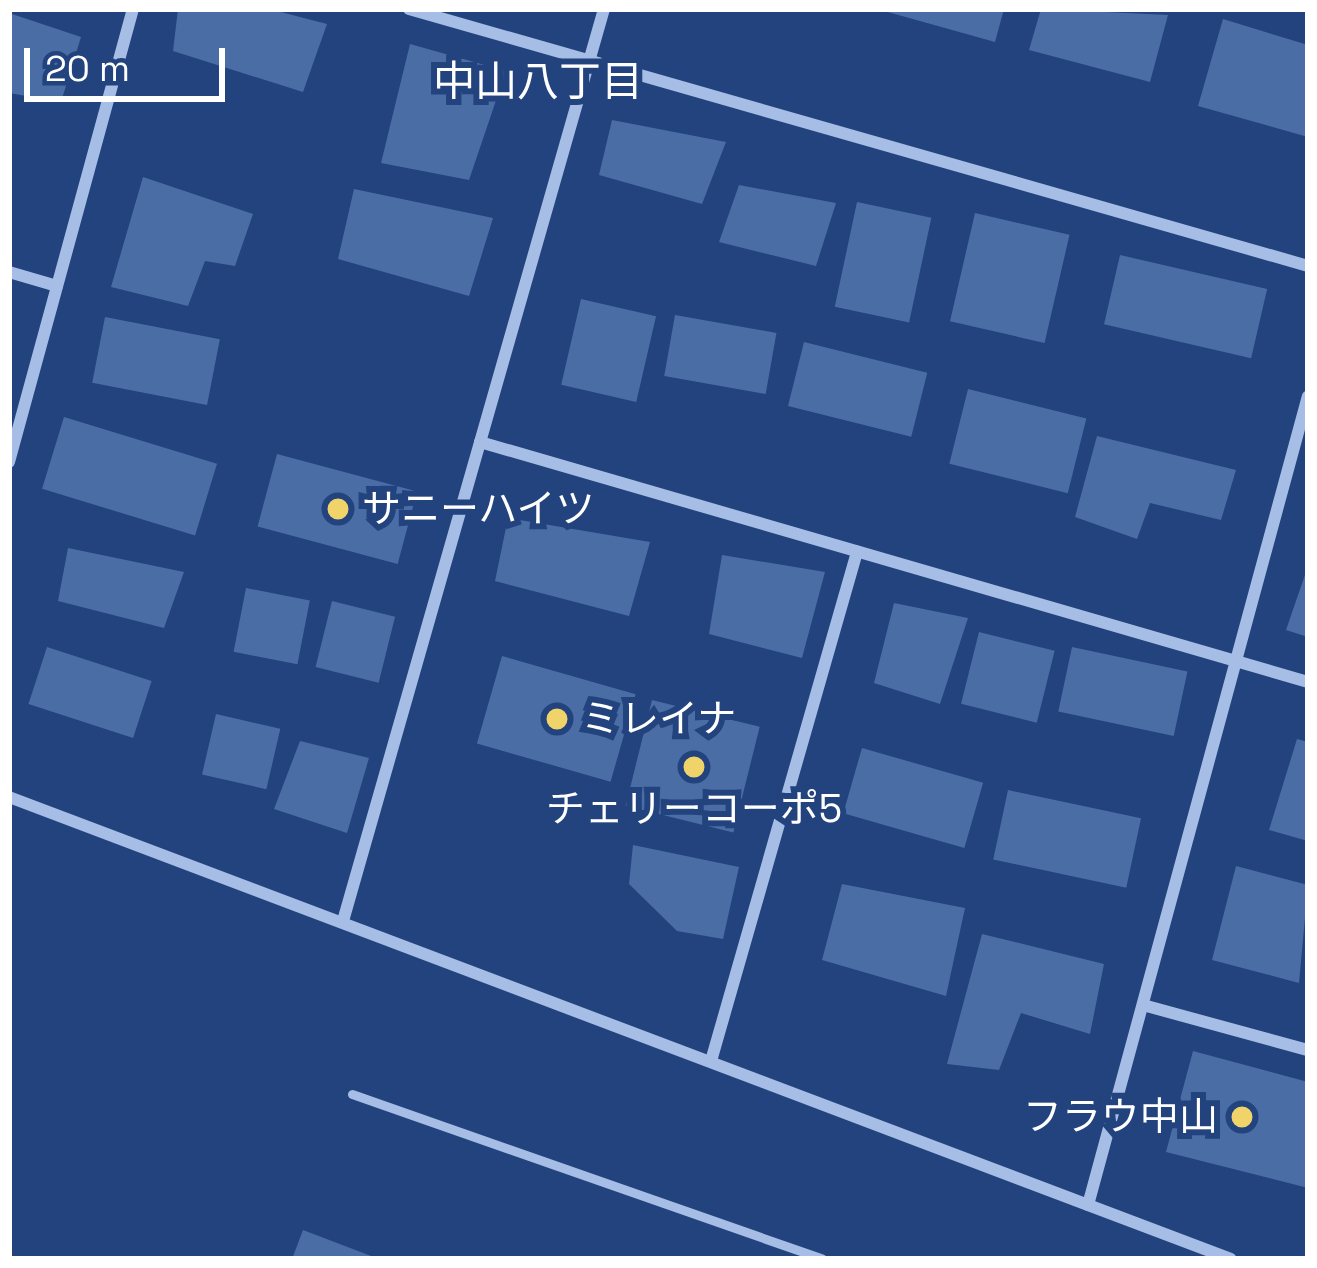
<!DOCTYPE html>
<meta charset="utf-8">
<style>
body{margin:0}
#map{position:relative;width:1317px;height:1268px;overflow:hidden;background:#22437d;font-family:"Space Grotesk","Noto Sans JP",sans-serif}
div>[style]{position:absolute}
.building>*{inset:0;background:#4b6da6;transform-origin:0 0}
.lane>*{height:9px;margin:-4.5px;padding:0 4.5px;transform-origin:4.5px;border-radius:4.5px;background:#a6bee6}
.street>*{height:12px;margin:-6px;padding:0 6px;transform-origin:6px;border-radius:6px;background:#a6bee6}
.dots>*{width:33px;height:33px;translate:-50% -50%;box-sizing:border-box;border:6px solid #22437d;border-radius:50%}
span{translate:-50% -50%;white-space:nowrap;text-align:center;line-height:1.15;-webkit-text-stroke:12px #22437d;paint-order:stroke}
.poi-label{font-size:39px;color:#fff}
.left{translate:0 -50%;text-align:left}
.right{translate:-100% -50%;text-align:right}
.neighbourhood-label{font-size:42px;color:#fff}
.frame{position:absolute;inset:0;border:12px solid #fff;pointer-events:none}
.scale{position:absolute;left:24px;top:48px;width:201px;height:54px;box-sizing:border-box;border:6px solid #fff;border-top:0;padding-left:15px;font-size:36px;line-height:42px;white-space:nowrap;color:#fff;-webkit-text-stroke:9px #22437d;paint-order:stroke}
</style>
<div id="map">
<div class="building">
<div style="clip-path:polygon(178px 9px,269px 9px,327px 24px,303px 92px,173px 51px)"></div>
<div style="clip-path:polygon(877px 9px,1004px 9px,995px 42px)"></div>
<div style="clip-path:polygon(1041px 9px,1168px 15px,1150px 82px,1029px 50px)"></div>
<div style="clip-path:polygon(9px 13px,81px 37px,61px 102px,9px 93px)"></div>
<div style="clip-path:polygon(1223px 19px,1308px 45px,1308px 137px,1198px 106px)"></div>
<div style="clip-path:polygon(410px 44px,506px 71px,469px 180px,381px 163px)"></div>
<div style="clip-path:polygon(612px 120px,726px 142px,702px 204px,599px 175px)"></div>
<div style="clip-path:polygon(143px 177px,253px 214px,235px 266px,205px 261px,188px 306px,111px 287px)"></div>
<div style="clip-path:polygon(739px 185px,836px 203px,816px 266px,719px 242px)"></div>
<div style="clip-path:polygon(354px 189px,493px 218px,469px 296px,338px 259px)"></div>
<div style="left:857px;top:202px;width:76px;height:107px;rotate:12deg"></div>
<div style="left:975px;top:213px;width:97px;height:111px;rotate:13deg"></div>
<div style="left:1120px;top:255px;width:151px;height:71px;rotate:13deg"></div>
<div style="left:581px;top:299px;width:77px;height:88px;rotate:13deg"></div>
<div style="left:675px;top:315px;width:103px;height:62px;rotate:10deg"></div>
<div style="left:105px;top:317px;width:117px;height:67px;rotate:11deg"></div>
<div style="left:804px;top:342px;width:127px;height:66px;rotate:14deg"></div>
<div style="left:968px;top:389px;width:122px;height:77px;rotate:14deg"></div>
<div style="left:64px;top:417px;width:160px;height:75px;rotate:17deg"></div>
<div style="clip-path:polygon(1097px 436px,1236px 470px,1221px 520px,1150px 503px,1137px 539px,1075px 517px)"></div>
<div style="left:277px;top:454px;width:145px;height:75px;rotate:15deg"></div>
<div style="clip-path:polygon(508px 518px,650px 542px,629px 616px,495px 581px)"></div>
<div style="clip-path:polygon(68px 548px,184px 572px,164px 628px,58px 601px)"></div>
<div style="clip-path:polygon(722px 555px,825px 572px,802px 658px,709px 634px)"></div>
<div style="clip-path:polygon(1307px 569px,1308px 569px,1308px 637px,1286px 630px)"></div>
<div style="left:246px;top:588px;width:65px;height:65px;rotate:11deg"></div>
<div style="left:332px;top:601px;width:65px;height:68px;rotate:14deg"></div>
<div style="clip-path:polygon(894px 603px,968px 618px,940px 704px,874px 683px)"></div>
<div style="left:979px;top:632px;width:78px;height:74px;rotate:14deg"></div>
<div style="left:47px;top:647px;width:110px;height:60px;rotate:18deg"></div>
<div style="left:1072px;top:647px;width:118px;height:66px;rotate:12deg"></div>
<div style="left:502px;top:656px;width:139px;height:91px;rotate:16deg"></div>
<div style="left:652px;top:700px;width:111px;height:109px;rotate:14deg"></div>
<div style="left:216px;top:714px;width:66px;height:62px;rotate:13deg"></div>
<div style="clip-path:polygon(1297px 739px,1308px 742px,1308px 841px,1269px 830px)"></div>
<div style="clip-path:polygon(300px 741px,369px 758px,347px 833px,274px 809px)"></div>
<div style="left:862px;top:748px;width:126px;height:68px;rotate:16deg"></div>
<div style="left:1008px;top:790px;width:136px;height:71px;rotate:12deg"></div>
<div style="clip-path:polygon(633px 845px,739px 867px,723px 939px,677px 931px,629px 884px)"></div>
<div style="clip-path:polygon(1236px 866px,1308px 885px,1299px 983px,1212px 960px)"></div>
<div style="clip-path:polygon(842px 884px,965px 908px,946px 996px,822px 960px)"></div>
<div style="clip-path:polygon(982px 934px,1104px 964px,1090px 1034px,1021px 1013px,999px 1070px,947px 1064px)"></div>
<div style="clip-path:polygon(1193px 1051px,1308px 1082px,1308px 1188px,1166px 1152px)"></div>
<div style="clip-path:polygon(303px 1230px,379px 1259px,292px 1259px)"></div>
</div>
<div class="lane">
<div style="left:352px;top:1094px;width:498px;rotate:19.3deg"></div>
</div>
<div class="street">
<div style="left:409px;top:9px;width:935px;rotate:15.95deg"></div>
<div style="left:9px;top:272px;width:50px;rotate:16.3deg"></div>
<div style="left:480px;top:442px;width:862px;rotate:16.16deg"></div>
<div style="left:9px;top:462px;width:470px;rotate:-74.7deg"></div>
<div style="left:9px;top:797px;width:1306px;rotate:20.71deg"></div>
<div style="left:343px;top:921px;width:949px;rotate:-74.03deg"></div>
<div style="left:1143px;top:1005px;width:171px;rotate:15.3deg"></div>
<div style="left:711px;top:1061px;width:530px;rotate:-74deg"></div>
<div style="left:1088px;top:1205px;width:838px;rotate:-74.79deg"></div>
</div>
<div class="dots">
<div style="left:338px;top:509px;background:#f1d469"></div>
<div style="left:557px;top:719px;background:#f1d469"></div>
<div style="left:694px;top:767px;background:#f1d469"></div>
<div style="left:1242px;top:1117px;background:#f1d469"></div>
</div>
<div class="poi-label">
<span class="left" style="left:362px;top:509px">サニーハイツ</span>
<span class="left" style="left:581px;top:719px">ミレイナ</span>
<span style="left:694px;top:809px">チェリーコーポ5</span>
<span class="right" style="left:1218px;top:1117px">フラウ中山</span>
</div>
<div class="neighbourhood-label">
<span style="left:538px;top:82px">中山八丁目</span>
</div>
<div class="frame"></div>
<div class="scale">20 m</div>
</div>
